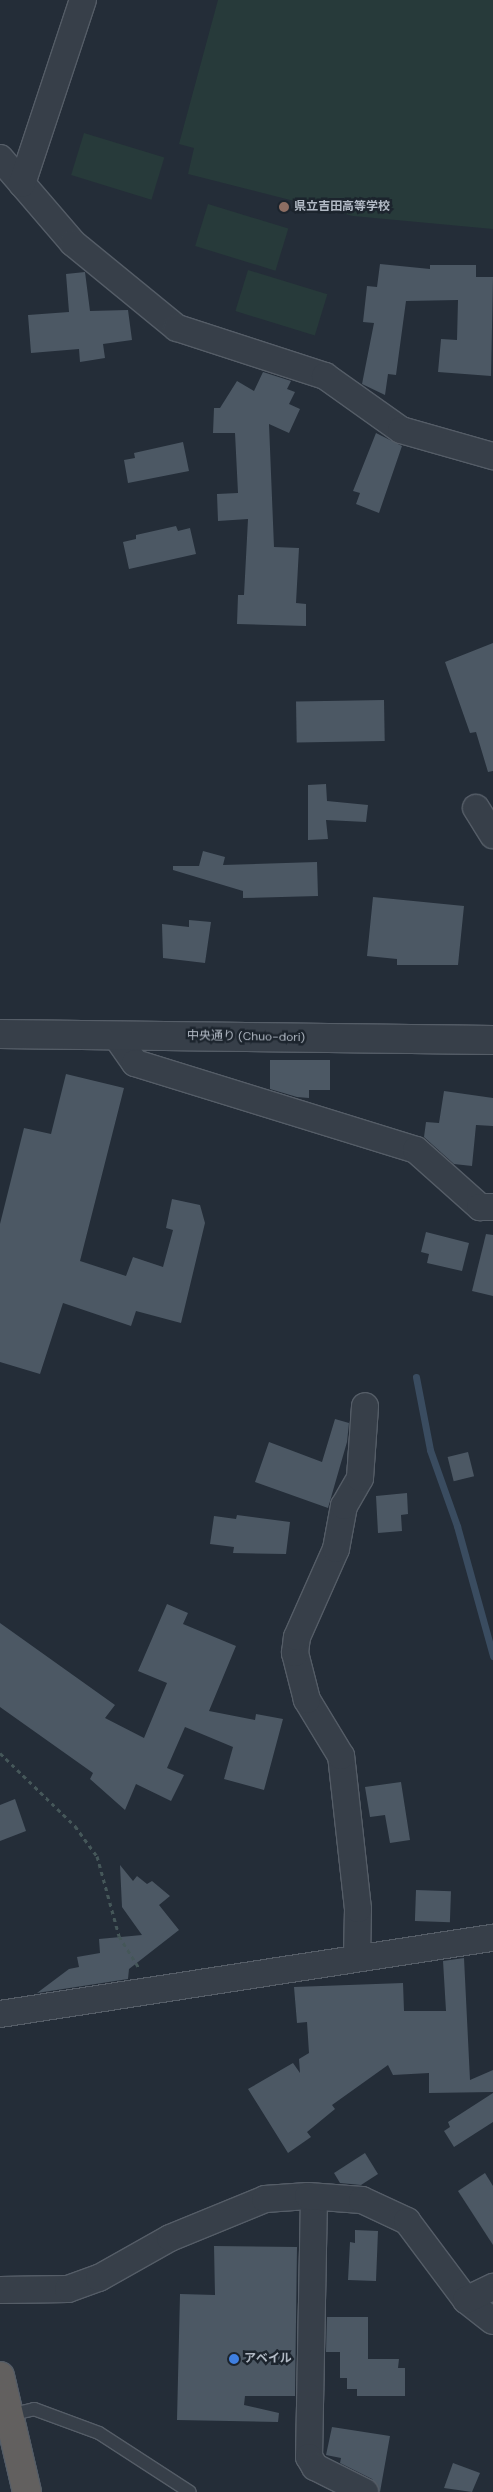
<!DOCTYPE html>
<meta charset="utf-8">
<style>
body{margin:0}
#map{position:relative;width:493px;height:2492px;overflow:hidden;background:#242d38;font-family:"DM Sans","Noto Sans JP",sans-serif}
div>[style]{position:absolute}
.green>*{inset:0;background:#273a3a;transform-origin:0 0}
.stream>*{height:7px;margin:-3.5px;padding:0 3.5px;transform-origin:3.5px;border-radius:3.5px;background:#3a4c60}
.building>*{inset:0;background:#4c5864;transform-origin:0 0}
.path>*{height:3px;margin-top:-1.5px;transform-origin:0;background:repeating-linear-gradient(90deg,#455759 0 4px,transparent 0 8px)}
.roads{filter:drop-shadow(1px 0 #555d67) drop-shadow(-1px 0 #555d67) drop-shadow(0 1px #555d67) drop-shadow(0 -1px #555d67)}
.service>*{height:12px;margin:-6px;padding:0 6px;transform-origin:6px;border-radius:6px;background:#373f49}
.minor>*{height:26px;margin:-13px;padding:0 13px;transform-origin:13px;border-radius:13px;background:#373f49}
.tertiary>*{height:28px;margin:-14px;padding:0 14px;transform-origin:14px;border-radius:14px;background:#373f49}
.trunk>*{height:28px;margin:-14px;padding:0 14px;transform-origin:14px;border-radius:14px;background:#62605f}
.dots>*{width:14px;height:14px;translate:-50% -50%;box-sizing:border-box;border:2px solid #1c242d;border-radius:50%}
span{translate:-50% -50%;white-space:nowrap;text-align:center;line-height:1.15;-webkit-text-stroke:5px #1c242d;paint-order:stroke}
.poi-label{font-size:12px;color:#b2bac5;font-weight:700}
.left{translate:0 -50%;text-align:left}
.street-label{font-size:12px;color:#b2bac5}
</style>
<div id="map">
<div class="green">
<div style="clip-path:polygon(218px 0,493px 0,493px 229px,353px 216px,188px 174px,194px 148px,179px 144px)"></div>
<div style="left:84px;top:133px;width:84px;height:44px;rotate:17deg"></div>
<div style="left:208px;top:204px;width:84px;height:44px;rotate:17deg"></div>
<div style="left:248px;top:270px;width:83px;height:43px;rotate:17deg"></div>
</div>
<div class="stream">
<div style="left:416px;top:1377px;width:74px;rotate:79.1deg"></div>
<div style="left:430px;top:1450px;width:81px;rotate:70.4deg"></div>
<div style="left:457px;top:1526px;width:135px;rotate:74.5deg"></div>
</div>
<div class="building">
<div style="clip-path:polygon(380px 264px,430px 269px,430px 265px,476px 265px,476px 277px,493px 277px,491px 376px,438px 372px,441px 339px,457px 340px,458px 300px,406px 301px,396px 375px,388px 374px,385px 395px,362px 384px,374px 323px,363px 322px,367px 286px,377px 287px)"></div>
<div style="clip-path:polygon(85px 272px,90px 311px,128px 310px,132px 340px,103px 344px,105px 358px,80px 362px,79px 349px,31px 353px,28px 315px,69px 312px,66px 274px)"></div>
<div style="clip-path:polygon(263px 372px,291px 381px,287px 389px,295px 392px,289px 404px,300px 409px,289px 433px,269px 424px,274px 547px,299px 548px,296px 603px,306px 604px,306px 626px,237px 624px,238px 595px,244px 595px,248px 519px,218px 521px,217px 494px,238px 493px,235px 433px,213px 433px,214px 408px,220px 408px,237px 381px,254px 391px)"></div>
<div style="clip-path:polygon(376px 433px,402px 446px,379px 513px,356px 504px,360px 493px,353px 491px)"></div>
<div style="clip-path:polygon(183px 442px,189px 471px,128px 483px,124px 460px,135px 458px,134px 453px)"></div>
<div style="clip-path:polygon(176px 526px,178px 531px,190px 528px,196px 554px,129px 569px,123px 542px,136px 539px,136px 535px)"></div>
<div style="clip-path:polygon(493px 643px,493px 771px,488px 772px,476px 732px,470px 733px,445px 662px)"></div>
<div style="left:384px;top:700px;width:41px;height:88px;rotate:89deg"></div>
<div style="clip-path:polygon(326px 784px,327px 801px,368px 805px,366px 822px,326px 820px,328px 839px,308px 840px,308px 785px)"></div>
<div style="clip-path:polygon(203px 851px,225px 857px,223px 865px,317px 862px,318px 896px,243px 898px,243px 891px,173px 870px,173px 866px,199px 866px)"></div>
<div style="clip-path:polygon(373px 897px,464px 906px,458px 965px,397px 965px,397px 959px,367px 956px)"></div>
<div style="clip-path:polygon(189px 920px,211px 922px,205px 963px,163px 958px,162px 924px,189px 927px)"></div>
<div style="clip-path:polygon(270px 1060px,330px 1060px,330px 1090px,309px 1090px,309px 1098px,297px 1097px,270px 1089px)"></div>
<div style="clip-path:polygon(66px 1074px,124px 1088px,80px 1261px,126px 1276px,133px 1257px,163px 1267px,173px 1230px,166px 1228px,172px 1199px,200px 1205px,205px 1223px,181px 1323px,136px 1311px,131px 1326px,63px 1303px,40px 1374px,0 1362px,0 1224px,24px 1128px,51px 1134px)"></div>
<div style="clip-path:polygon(444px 1091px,493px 1098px,493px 1126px,476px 1125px,472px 1166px,454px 1164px,424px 1137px,426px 1122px,439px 1123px)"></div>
<div style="clip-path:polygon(426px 1232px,469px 1243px,462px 1271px,427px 1263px,429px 1254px,421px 1252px)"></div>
<div style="clip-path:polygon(486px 1234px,493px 1235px,493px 1296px,472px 1291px)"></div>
<div style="clip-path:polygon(335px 1419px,349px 1423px,347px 1442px,328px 1508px,255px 1482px,269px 1442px,322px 1462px)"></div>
<div style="left:468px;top:1452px;width:25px;height:21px;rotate:76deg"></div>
<div style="clip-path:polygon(407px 1493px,408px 1514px,401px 1515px,402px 1531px,378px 1533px,376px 1496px)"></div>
<div style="clip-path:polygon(237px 1515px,290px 1522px,286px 1554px,233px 1553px,234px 1547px,210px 1544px,214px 1516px,236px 1519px)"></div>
<div style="clip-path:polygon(167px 1604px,188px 1613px,183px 1624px,236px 1646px,209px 1711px,255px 1720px,256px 1714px,283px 1719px,264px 1790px,224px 1779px,233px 1747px,185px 1727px,167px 1768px,184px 1775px,171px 1801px,136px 1784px,125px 1810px,90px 1779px,93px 1773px,0 1707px,0 1623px,115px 1705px,105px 1718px,144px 1738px,167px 1683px,138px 1671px)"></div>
<div style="clip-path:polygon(401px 1782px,410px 1840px,390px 1843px,385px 1815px,370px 1817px,365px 1787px)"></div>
<div style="clip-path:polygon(15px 1799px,26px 1831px,0 1841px,0 1805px)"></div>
<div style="clip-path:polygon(120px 1865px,133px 1881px,137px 1876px,147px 1884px,152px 1881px,170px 1896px,159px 1905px,179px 1930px,129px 1969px,128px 1979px,37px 1993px,69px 1969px,79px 1967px,77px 1957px,100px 1953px,99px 1939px,142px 1935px,122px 1907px)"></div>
<div style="left:416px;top:1890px;width:35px;height:31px;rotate:2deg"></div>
<div style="clip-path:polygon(464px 1958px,470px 2080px,493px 2070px,493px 2092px,429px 2093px,429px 2073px,393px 2075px,388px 2065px,332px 2105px,335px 2109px,307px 2132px,311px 2137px,288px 2153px,248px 2089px,293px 2063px,300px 2073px,299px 2059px,309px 2053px,307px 2022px,297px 2023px,294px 1987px,403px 1983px,404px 2011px,446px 2011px,443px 1961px)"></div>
<div style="clip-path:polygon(493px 2093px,493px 2122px,454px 2147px,444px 2131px,450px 2127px,448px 2122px)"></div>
<div style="clip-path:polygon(365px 2153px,378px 2174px,361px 2185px,340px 2183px,334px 2173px)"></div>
<div style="clip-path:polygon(485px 2173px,493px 2186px,493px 2245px,458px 2191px)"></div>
<div style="clip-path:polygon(355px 2230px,378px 2231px,376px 2281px,348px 2280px,350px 2242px,355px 2243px)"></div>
<div style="clip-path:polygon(214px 2246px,297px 2247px,295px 2396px,245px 2396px,244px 2405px,279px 2413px,278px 2422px,177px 2420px,180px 2294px,215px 2295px)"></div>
<div style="clip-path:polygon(327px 2317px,368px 2317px,368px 2359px,399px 2359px,398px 2368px,405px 2368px,405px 2396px,357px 2396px,357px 2389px,347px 2389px,347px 2378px,340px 2378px,340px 2352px,326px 2352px)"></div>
<div style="clip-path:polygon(332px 2427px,390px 2436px,380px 2492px,372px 2479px,340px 2463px,341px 2458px,326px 2455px)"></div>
<div style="clip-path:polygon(453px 2463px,480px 2473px,472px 2492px,444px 2488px)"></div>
</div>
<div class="path">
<div style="left:0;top:1753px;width:105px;rotate:44.2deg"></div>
<div style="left:75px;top:1826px;width:37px;rotate:54deg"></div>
<div style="left:97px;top:1856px;width:83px;rotate:74.6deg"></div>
<div style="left:119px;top:1936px;width:39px;rotate:58deg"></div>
</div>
<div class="roads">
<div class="service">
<div style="left:9px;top:2415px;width:26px;rotate:-13deg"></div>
<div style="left:34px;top:2409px;width:69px;rotate:20.3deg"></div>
<div style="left:99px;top:2433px;width:108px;rotate:33deg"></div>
</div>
<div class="minor">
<div style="left:0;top:158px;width:112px;rotate:49.3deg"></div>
<div style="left:73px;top:243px;width:134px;rotate:39.3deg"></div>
<div style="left:177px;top:328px;width:156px;rotate:18deg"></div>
<div style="left:325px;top:376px;width:93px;rotate:35.4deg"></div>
<div style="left:401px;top:430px;width:96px;rotate:15.8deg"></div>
<div style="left:22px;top:184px;width:194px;rotate:-71.7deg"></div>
<div style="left:476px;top:808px;width:32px;rotate:58deg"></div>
<div style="left:116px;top:1036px;width:33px;rotate:55deg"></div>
<div style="left:135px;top:1063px;width:294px;rotate:17.2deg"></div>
<div style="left:416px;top:1150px;width:86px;rotate:41.7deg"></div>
<div style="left:480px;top:1207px;width:13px"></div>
<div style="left:357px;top:1957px;width:48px;rotate:-88.8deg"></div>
<div style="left:358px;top:1909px;width:154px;rotate:-96.3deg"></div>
<div style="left:341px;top:1756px;width:66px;rotate:-121.3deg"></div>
<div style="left:307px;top:1700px;width:49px;rotate:-104.3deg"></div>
<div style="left:295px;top:1653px;width:16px;rotate:-83deg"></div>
<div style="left:297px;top:1637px;width:96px;rotate:-66.1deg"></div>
<div style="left:336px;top:1549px;width:44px;rotate:-79.5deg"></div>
<div style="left:344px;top:1506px;width:32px;rotate:-60deg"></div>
<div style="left:360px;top:1478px;width:72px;rotate:-86deg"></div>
<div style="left:0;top:2014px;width:499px;rotate:-8.8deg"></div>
<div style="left:314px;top:2197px;width:260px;rotate:91.1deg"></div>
<div style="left:309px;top:2457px;width:12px;rotate:59deg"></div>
<div style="left:315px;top:2467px;width:56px;rotate:26.6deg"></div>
<div style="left:0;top:2290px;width:68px;rotate:-0.8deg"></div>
<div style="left:68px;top:2289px;width:33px;rotate:-20deg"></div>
<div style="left:99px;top:2278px;width:81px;rotate:-29.4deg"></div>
<div style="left:170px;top:2238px;width:103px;rotate:-22.3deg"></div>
<div style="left:265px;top:2199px;width:43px;rotate:-4deg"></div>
<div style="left:308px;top:2196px;width:54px;rotate:4.2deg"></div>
<div style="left:362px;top:2200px;width:50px;rotate:25deg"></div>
<div style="left:407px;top:2221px;width:99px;rotate:53.2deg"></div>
<div style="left:466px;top:2300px;width:34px;rotate:38deg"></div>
<div style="left:466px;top:2300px;width:30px;rotate:-26deg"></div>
</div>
<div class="tertiary">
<div style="left:0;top:1034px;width:493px;rotate:0.7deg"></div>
</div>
<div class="trunk">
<div style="left:0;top:2376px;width:119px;rotate:76.9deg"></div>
</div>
</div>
<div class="dots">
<div style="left:284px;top:207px;background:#8d6e63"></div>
<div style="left:234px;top:2359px;background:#3f7fe0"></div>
</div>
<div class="poi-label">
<span class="left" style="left:294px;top:207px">県立吉田高等学校</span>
<span class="left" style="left:244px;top:2359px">アベイル</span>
</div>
<div class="street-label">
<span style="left:246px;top:1037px;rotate:1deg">中央通り (Chuo-dori)</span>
</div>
</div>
